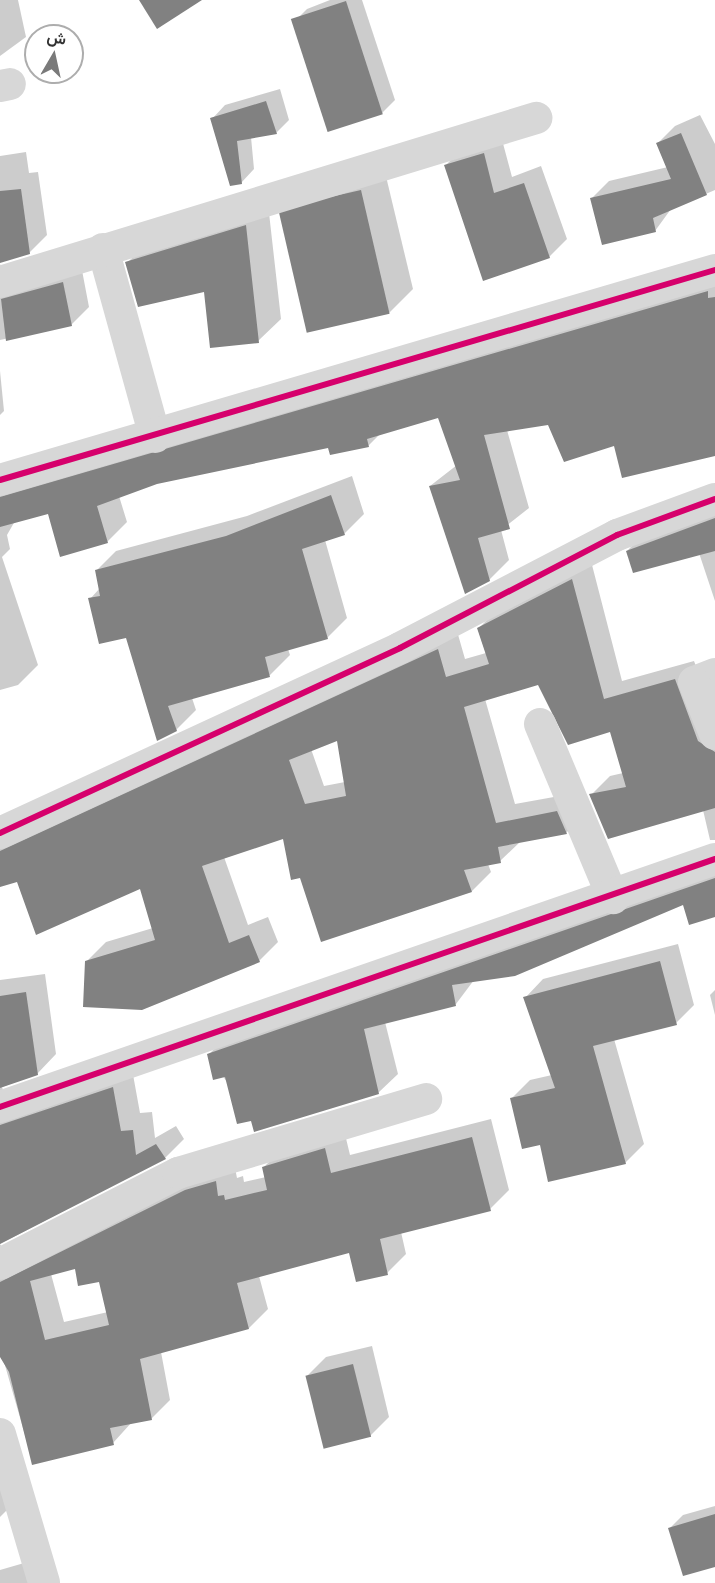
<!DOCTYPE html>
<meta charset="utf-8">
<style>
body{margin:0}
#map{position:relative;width:715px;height:1583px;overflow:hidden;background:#fff;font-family:"Public Sans",Vazirmatn,sans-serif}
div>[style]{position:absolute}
.shadow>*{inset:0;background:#0003}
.building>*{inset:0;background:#818181;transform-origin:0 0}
.street>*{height:32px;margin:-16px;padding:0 16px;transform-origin:16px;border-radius:16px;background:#d7d7d7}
.cycleway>*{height:6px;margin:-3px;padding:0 3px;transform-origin:3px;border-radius:3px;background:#d6006c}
span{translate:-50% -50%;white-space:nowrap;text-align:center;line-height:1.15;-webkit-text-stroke:6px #fff;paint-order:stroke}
.north{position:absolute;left:24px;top:24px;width:60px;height:60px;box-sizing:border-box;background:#fff;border:2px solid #adadad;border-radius:50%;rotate:9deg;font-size:16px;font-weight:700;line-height:24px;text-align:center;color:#333}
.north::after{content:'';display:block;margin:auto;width:21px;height:27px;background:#7a7a7a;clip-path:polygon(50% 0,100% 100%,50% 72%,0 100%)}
</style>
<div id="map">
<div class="shadow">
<div style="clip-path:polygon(0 0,18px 0,26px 37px,0 56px)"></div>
<div style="clip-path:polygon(330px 0,362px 0,395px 100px,382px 113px,294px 22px,307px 9px)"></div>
<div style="clip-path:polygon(280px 89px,289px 120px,276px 133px,251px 137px,254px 169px,241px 183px,212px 119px,225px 105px)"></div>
<div style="clip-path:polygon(700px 115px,715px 144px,715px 190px,671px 209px,655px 231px,592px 198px,609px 181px,668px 167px,658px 143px,675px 126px)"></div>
<div style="clip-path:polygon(501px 136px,512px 177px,541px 166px,567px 239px,549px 257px,446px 165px,463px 148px)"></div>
<div style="clip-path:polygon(26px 152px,29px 173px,38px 172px,47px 235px,29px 253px,0 262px,0 156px)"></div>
<div style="clip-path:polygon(384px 168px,413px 289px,389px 313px,281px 216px,305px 192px)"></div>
<div style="clip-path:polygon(268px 204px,281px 319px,258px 341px,205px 290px,127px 263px,150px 240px)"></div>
<div style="clip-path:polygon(0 264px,6px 278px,81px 265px,89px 307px,71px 325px,0 340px)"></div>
<div style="clip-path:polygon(715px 276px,715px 454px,615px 444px,549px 423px,507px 430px,529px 508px,501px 530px,509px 560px,489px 580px,430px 486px,457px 465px,439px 417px,380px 434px,368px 446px,330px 446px,157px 482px,119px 496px,127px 522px,107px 542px,49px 512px,15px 521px,7px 535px,10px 549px,2px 557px,38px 665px,18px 685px,0 690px,0 470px)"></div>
<div style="clip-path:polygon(0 371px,4px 411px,0 415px)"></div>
<div style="clip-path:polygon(352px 476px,364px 514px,344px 534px,325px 540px,347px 618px,327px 638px,288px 649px,290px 655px,270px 675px,192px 698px,196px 710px,176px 730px,127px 636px,90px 599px,100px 588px,96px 571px,116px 551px,247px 516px)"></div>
<div style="clip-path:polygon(715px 507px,715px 601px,699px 553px,627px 551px,646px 532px)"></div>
<div style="clip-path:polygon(evenodd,591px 561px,622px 681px,694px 661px,715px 716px,715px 840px,710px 840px,703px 810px,591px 795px,610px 776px,623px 773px,611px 730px,539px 684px,485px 699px,515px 804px,576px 793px,585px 814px,566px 833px,520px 842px,500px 861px,488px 864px,491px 872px,472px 891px,301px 877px,284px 837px,224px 857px,248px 925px,268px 917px,278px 942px,259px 961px,87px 961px,106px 942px,153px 928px,141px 886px,18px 880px,0 885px,0 819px,457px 631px,465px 659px,486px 653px,478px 629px,497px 610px,591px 561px,338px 739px,345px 782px,324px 786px,311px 749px,338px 739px)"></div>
<div style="clip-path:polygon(715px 866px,715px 916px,684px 903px,474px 980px,456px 1004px,385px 1022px,398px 1074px,378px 1093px,253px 1119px,208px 1055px,228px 1036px)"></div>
<div style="clip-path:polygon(678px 944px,694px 1005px,676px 1023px,614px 1039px,644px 1144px,625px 1163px,541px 1144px,511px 1099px,530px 1080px,552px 1075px,525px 998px,543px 979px)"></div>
<div style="clip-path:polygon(evenodd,45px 974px,56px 1054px,37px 1074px,2px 1087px,7px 1101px,132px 1069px,140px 1113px,152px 1112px,155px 1138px,176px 1126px,184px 1139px,165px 1158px,0 1244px,10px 1261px,234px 1163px,237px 1178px,243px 1176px,244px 1182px,266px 1177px,264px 1167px,283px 1148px,344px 1130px,350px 1155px,491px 1119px,509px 1190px,490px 1209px,401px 1232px,406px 1254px,387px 1273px,350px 1251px,259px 1276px,268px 1309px,249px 1328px,161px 1352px,170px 1400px,151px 1419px,132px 1422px,113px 1443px,33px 1463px,0 1348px,0 980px,45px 974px,76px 1267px,100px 1280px,108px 1312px,64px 1322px,51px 1274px,76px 1267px)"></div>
<div style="clip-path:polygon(715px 990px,715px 1015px,710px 995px)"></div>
<div style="clip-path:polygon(372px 1346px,389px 1417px,370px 1436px,307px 1376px,326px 1357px)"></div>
<div style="clip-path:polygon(0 1458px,15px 1502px,0 1517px)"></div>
<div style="clip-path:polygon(715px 1506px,715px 1565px,670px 1528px,683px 1515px)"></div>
<div style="clip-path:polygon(31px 1561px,37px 1583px,0 1583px,0 1570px)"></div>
</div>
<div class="building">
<div style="clip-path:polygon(139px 0,202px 0,157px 29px)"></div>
<div style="left:346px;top:1px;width:119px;height:58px;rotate:72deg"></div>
<div style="clip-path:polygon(266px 101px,277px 134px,237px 141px,242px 184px,230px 186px,210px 118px)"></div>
<div style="clip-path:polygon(681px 133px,707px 195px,653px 218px,656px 232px,602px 245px,590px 198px,671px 179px,656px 143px)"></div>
<div style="clip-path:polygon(484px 153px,494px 193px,524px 183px,550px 258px,483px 281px,444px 165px)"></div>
<div style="clip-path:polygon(21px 189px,30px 254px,0 263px,0 191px)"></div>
<div style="left:361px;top:190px;width:127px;height:85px;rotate:77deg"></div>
<div style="clip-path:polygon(246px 225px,259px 343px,210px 348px,204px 292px,138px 307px,125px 262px)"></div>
<div style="clip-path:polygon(63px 282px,72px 326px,6px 341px,1px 299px)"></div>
<div style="clip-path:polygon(708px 291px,708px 298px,715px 297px,715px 456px,622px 478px,614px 446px,564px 462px,548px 425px,484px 435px,510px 529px,478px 538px,490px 581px,465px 594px,429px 486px,460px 480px,438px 418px,367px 439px,369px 447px,330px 455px,328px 448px,157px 484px,97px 506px,108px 543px,60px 557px,48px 514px,0 527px,0 497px)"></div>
<div style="clip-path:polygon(331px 495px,345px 535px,302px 549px,328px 639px,265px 657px,270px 677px,168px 706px,177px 731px,157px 741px,126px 638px,99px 644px,88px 598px,100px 596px,95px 570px,226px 536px)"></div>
<div style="clip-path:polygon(715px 518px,715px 551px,633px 573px,626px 551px)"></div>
<div style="clip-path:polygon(evenodd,572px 579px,604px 699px,675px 679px,698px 741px,715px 752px,715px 808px,608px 839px,589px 794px,626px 787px,610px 732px,568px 745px,538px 685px,464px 707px,496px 823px,557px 811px,567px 834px,498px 847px,501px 863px,464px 870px,472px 892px,321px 942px,300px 878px,291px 880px,283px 839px,202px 866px,229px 943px,249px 935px,260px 962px,142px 1010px,83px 1007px,85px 961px,155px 940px,140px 889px,36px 935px,17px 882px,0 887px,0 851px,438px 649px,446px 677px,489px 664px,477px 628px,572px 579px,337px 741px,346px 796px,305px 804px,289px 760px,337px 741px)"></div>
<div style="clip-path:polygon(715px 878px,715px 917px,689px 925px,683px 905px,515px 976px,452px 985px,456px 1006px,364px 1029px,379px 1094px,254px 1132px,251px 1121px,237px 1124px,225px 1077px,213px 1080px,207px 1054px)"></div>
<div style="clip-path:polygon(660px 961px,677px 1025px,593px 1046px,626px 1164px,548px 1182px,540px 1145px,522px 1149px,510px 1098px,555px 1088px,523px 997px)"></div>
<div style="clip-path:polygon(26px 992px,38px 1075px,0 1088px,0 996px)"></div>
<div style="clip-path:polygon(113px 1087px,121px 1131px,133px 1130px,136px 1155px,156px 1144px,166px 1159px,0 1244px,0 1125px)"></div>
<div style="clip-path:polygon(evenodd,472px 1137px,491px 1211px,380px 1239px,388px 1275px,356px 1282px,349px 1253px,237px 1283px,249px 1329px,140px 1359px,152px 1420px,110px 1428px,114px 1445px,32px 1465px,9px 1372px,0 1357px,0 1282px,185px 1190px,216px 1181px,218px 1196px,224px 1195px,225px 1200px,267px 1190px,262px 1167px,325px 1148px,331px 1173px,472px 1137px,75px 1269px,78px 1286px,99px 1282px,109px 1325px,45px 1340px,30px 1281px,75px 1269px)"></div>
<div style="left:353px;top:1364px;width:75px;height:49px;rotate:76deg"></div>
<div style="clip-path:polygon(715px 1514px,715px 1567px,683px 1576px,668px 1528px)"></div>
</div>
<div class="street">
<div style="left:0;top:86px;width:10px;rotate:-11deg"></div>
<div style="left:103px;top:249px;width:195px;rotate:74.5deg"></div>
<div style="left:0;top:282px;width:561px;rotate:-17.01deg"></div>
<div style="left:0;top:480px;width:745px;rotate:-16.37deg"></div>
<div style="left:715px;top:674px;width:22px;rotate:159deg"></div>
<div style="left:694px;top:682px;width:56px;rotate:68deg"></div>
<div style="left:540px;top:724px;width:189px;rotate:67.2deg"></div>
<div style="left:0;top:833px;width:441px;rotate:-24.8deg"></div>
<div style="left:400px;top:648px;width:245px;rotate:-27.5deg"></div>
<div style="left:617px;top:535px;width:104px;rotate:-20.2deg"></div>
<div style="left:0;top:1107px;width:757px;rotate:-19.13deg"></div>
<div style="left:0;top:1264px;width:200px;rotate:-27.1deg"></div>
<div style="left:178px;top:1173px;width:259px;rotate:-16.6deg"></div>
<div style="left:0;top:1434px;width:155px;rotate:73.5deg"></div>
</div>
<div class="cycleway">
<div style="left:0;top:480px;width:745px;rotate:-16.37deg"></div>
<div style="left:0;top:833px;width:441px;rotate:-24.8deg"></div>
<div style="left:400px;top:648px;width:245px;rotate:-27.5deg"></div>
<div style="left:617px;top:535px;width:104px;rotate:-20.2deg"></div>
<div style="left:0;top:1107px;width:757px;rotate:-19.13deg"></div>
</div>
<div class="north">ش</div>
</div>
